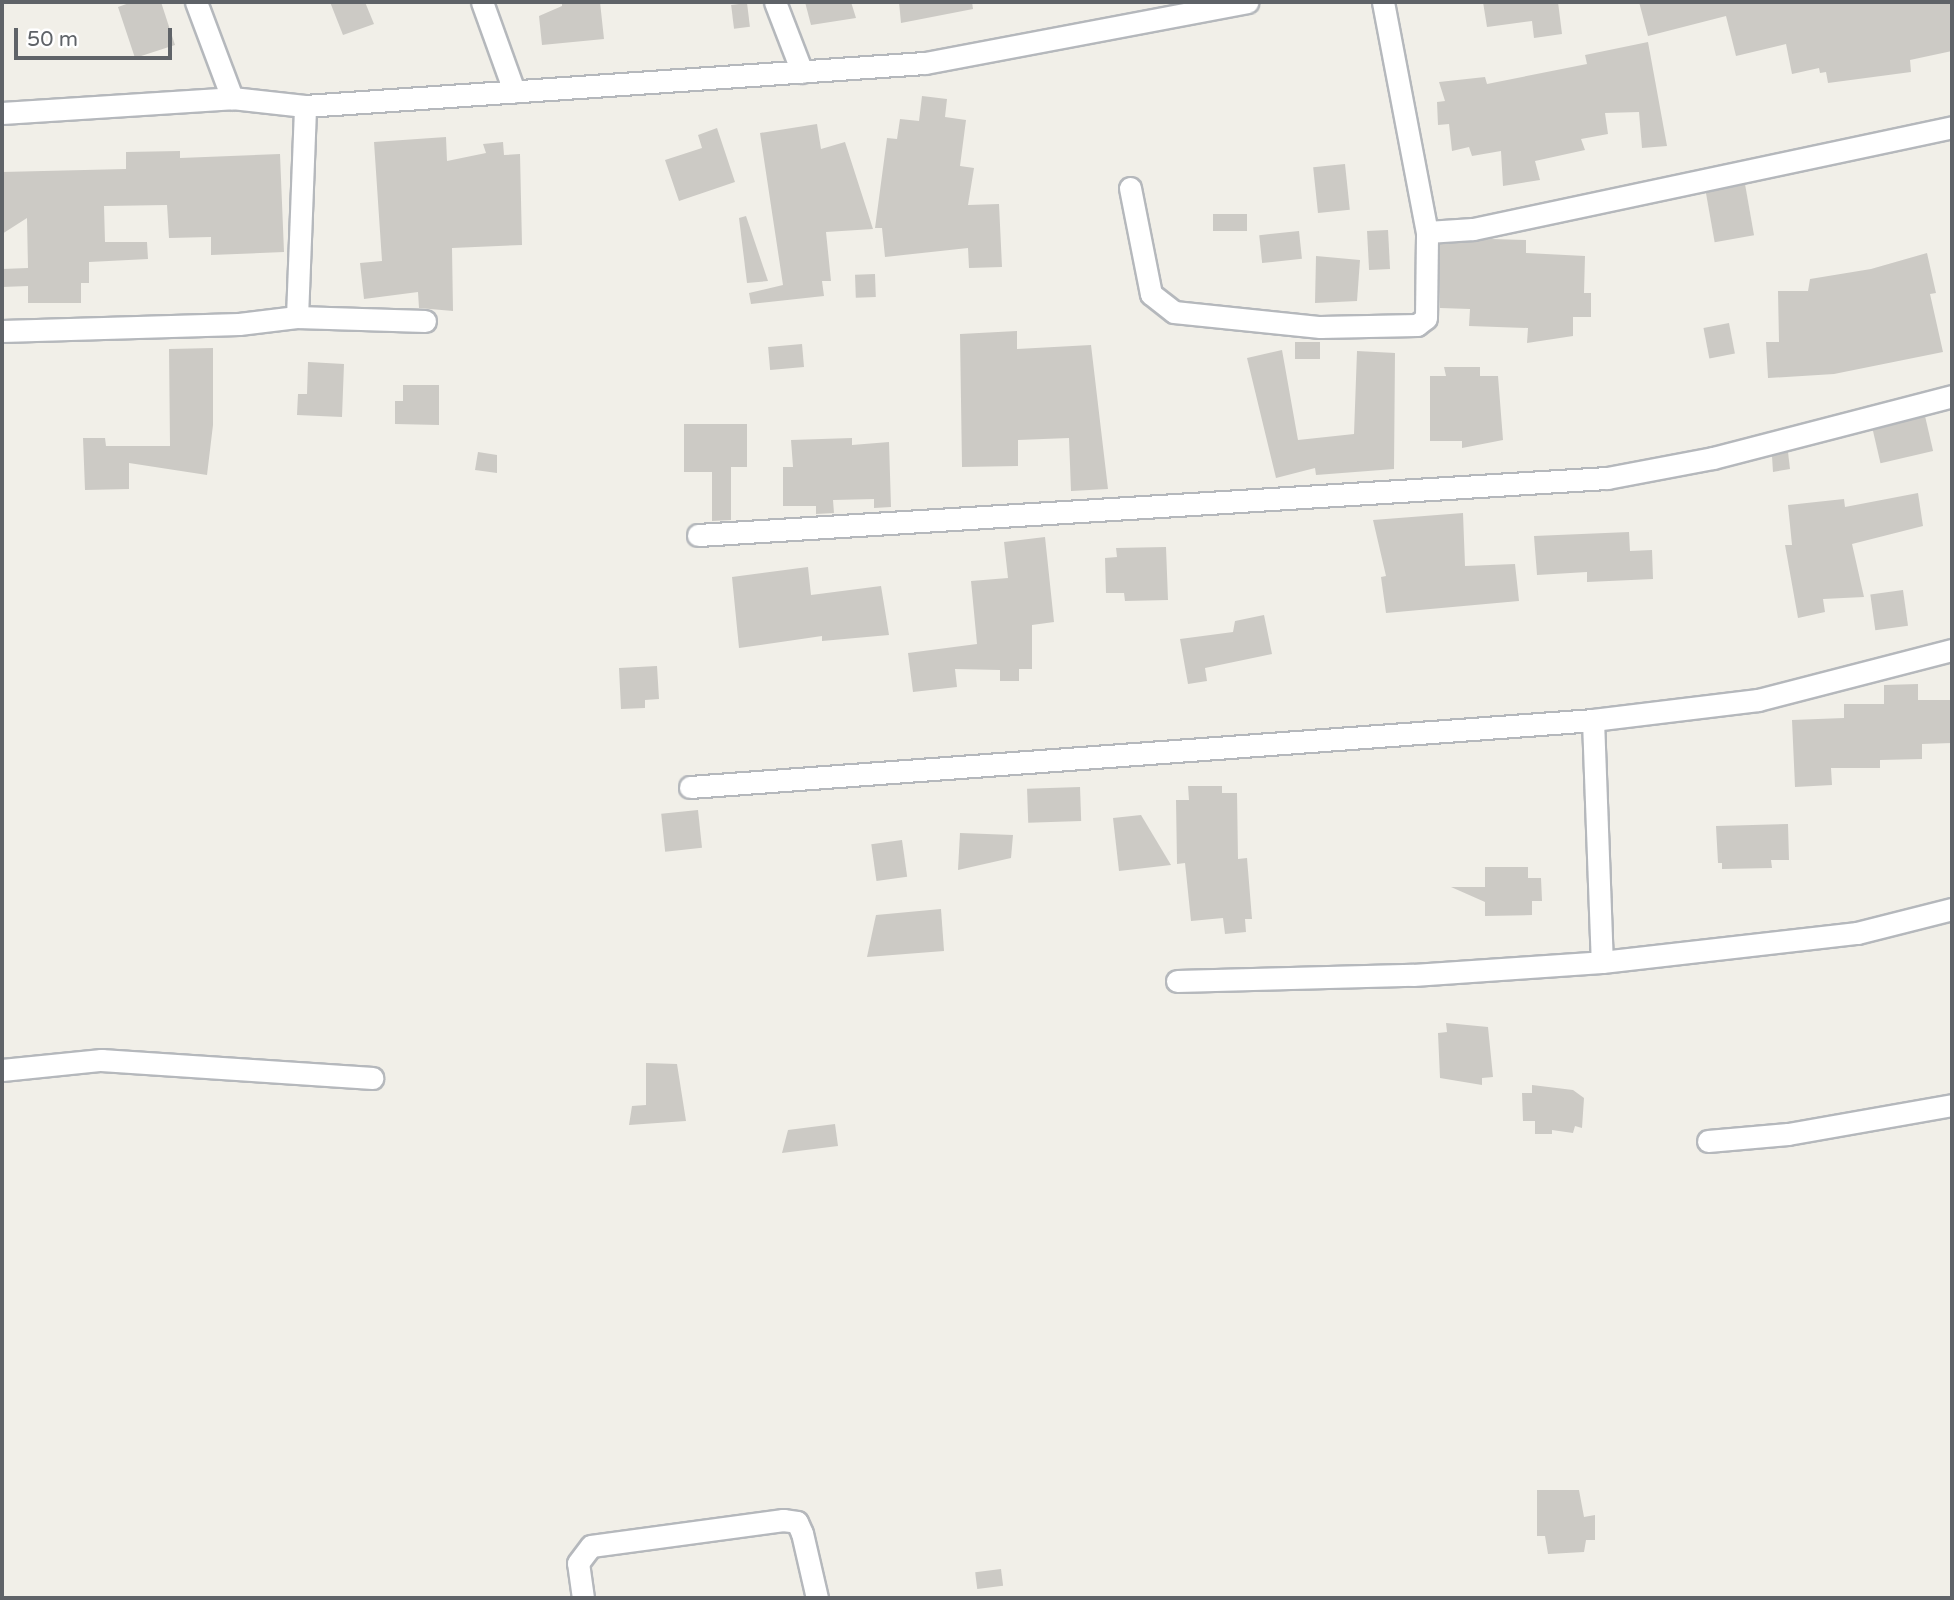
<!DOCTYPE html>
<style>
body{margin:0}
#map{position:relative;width:1954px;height:1600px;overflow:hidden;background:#f1efe8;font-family:"Varela Round",sans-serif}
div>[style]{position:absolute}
.building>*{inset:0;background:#cccac5;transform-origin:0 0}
.roads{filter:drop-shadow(2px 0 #b5b8bc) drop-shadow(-2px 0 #b5b8bc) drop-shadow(0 2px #b5b8bc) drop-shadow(0 -2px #b5b8bc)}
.minor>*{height:21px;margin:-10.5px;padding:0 10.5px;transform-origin:10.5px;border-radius:10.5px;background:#fff}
span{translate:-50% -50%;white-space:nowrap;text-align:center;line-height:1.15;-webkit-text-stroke:5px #fff;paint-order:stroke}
.frame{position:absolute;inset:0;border:4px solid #5f6368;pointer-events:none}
.scale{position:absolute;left:14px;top:28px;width:158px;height:32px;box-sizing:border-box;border:4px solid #5f6368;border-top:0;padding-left:9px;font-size:21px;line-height:24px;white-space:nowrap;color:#5f6368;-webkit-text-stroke:5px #fff;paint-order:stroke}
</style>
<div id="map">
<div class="building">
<div style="clip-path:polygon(132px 2px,161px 2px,175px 45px,135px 58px,118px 7px)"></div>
<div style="clip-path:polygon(330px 2px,365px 2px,374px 24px,343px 35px)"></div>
<div style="clip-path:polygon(562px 2px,600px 2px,604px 39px,542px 45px,539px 16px,562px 6px)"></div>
<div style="clip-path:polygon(805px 2px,851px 2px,856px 18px,811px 25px)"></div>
<div style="clip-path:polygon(899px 2px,972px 2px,973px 9px,901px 23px)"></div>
<div style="clip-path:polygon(1483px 2px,1558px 2px,1562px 34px,1534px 38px,1532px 21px,1487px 27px)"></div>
<div style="clip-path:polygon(1639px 2px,1952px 2px,1952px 51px,1910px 60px,1911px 72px,1828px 83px,1826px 72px,1820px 73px,1819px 68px,1792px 74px,1786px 44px,1736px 56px,1726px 16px,1648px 36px)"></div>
<div style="left:747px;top:3px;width:24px;height:16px;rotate:83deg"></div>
<div style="clip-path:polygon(1648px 42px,1667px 146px,1642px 148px,1639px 112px,1605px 113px,1608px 134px,1581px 139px,1585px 150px,1535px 161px,1540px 180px,1503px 186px,1501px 151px,1472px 156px,1469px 147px,1452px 151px,1449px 124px,1438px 125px,1437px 102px,1445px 101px,1439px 82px,1485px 77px,1487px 84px,1587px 64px,1585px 55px)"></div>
<div style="clip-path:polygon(922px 96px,947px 99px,945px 117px,966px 120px,960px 166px,974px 168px,968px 205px,999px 204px,1002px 267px,969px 268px,968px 248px,885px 257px,882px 228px,875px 228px,887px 138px,897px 139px,900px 119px,919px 121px)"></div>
<div style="clip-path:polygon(817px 124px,821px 149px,845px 142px,873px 229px,826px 232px,831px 281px,822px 281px,824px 296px,751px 304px,749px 293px,783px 285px,760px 133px)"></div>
<div style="clip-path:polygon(717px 128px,735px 182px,679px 201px,665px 160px,702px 148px,698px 135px)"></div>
<div style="clip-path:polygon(446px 137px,447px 161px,486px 153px,483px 144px,503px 142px,504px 155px,520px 154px,522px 245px,452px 248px,453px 311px,419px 308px,418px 292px,364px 299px,360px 263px,382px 261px,374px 142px)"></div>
<div style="clip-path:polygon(180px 151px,180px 158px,280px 154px,284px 252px,211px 255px,211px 237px,169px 238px,167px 205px,104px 206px,105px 242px,147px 242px,148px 259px,89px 262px,89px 283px,81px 283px,81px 303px,28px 303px,28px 286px,2px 287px,2px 269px,28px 268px,27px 218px,2px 234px,2px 172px,126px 169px,126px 152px)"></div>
<div style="left:1345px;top:164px;width:46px;height:32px;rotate:84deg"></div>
<div style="left:1745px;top:184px;width:52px;height:40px;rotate:80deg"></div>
<div style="left:1247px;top:214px;width:17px;height:34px;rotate:90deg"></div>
<div style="clip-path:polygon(746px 216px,768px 281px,747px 283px,739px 218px)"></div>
<div style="left:1388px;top:230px;width:39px;height:21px;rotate:87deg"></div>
<div style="left:1299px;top:231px;width:28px;height:40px;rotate:84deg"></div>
<div style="clip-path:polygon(1491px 239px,1526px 240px,1526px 253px,1585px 256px,1584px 293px,1591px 293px,1591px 317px,1573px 317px,1573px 336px,1527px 343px,1528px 328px,1469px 326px,1470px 309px,1440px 308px,1440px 244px)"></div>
<div style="clip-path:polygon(1927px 253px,1936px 293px,1930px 294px,1943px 352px,1834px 374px,1768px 378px,1766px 342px,1779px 342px,1778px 291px,1808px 291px,1810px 279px,1871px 269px)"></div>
<div style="clip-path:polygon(1316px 256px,1360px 260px,1357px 301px,1315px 303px)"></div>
<div style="left:875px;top:274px;width:23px;height:20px;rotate:88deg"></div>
<div style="left:1729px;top:323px;width:31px;height:26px;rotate:79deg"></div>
<div style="clip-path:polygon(1017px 331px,1017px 349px,1091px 345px,1108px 489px,1071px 491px,1069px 438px,1018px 440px,1018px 466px,962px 467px,960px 334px)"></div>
<div style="left:1295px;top:342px;width:25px;height:17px"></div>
<div style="left:802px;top:344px;width:23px;height:34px;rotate:85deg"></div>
<div style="clip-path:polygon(213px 348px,213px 425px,207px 475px,129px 463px,129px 489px,85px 490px,83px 438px,105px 438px,106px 446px,170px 446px,169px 349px)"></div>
<div style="clip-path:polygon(1282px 350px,1298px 440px,1354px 434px,1357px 351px,1395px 353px,1394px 469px,1316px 475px,1315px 468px,1276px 478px,1247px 358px)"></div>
<div style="clip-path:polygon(308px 362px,344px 364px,342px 417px,297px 415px,298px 394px,307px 394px)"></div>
<div style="clip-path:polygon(1444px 367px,1480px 367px,1480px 376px,1498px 376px,1503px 440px,1462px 448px,1462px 441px,1430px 441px,1430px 376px,1446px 376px)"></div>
<div style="clip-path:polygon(403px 385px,439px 385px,439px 425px,395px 424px,395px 401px,403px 401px)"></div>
<div style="left:1925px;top:416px;width:36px;height:54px;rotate:77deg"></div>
<div style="clip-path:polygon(684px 424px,747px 424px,747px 467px,731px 467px,731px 520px,712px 521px,712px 472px,684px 472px)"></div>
<div style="clip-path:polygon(852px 438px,852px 445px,889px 442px,891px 507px,874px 508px,874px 499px,833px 500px,834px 513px,816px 514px,816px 506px,783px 506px,783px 467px,793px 467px,791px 440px)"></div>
<div style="clip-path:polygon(478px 452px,497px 455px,497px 473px,475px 470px)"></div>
<div style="clip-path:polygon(1788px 452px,1790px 469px,1773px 472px,1772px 456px)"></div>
<div style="clip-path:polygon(1918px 493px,1923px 526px,1852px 544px,1864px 597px,1823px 599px,1825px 612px,1798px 618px,1785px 545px,1792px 545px,1788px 505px,1844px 499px,1845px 507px)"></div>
<div style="clip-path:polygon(1463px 513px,1465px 566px,1515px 564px,1519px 601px,1386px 613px,1381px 577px,1386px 576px,1373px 520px)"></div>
<div style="clip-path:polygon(1629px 532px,1630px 551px,1652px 550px,1653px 579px,1587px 582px,1587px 572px,1537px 575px,1534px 536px)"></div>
<div style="clip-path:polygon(1045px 537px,1054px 622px,1032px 625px,1032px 669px,1019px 669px,1019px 681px,1000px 681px,1000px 670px,955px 669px,957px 687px,913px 692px,908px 653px,977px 644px,971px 581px,1008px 578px,1004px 542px)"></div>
<div style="clip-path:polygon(1166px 547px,1168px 600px,1125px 601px,1124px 593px,1106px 593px,1105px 558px,1117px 557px,1116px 548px)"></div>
<div style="clip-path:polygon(808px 567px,811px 595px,881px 586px,889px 635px,822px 641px,822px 636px,739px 648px,732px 577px)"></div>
<div style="left:1903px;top:590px;width:36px;height:33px;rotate:82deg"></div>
<div style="clip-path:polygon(1264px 615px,1272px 654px,1205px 668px,1207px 681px,1188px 684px,1180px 639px,1233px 632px,1235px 621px)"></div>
<div style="clip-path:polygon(657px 666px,659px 699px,645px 700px,645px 708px,621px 709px,619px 668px)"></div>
<div style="clip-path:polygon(1918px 684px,1918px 700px,1952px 700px,1952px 743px,1922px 744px,1922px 759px,1880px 760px,1880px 768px,1831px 768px,1832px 785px,1795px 787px,1792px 720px,1844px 718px,1844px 704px,1884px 704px,1884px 685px)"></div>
<div style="clip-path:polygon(1188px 786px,1222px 786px,1222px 793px,1237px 793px,1238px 859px,1247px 858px,1252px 919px,1245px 919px,1246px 932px,1225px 934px,1223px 918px,1191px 921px,1185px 863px,1177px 864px,1176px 800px,1189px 800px)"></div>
<div style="left:1080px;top:787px;width:34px;height:53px;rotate:88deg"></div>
<div style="left:698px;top:810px;width:38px;height:37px;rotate:84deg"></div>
<div style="clip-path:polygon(1141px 815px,1171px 865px,1119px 871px,1113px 818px)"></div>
<div style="clip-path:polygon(1788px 824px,1789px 860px,1771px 860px,1772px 868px,1722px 869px,1722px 863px,1718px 863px,1716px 826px)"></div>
<div style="clip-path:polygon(960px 833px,1013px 835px,1011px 858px,958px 870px)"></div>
<div style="left:902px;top:840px;width:37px;height:31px;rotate:82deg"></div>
<div style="clip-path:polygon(1485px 867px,1528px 867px,1528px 878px,1541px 878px,1542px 901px,1532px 901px,1532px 915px,1485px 916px,1485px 902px,1451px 887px,1485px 887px)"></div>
<div style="clip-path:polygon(941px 909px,944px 951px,867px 957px,876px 915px)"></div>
<div style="clip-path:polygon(1446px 1023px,1488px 1027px,1493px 1077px,1482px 1078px,1482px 1085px,1440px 1078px,1438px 1033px,1447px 1032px)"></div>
<div style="clip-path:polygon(646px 1063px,677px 1064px,686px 1121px,629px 1125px,632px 1106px,646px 1105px)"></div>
<div style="clip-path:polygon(1532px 1085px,1573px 1090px,1584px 1098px,1582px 1128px,1575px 1126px,1573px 1133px,1552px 1130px,1552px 1134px,1535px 1134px,1535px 1121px,1523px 1121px,1522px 1093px,1532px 1093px)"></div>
<div style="clip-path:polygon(835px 1124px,838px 1146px,782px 1153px,788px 1130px)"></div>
<div style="clip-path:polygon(1537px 1490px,1579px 1490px,1584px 1517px,1595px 1515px,1595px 1540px,1586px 1540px,1584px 1552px,1548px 1554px,1545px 1536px,1537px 1536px)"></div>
<div style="left:1001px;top:1569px;width:17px;height:26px;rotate:83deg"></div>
</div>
<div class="roads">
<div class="minor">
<div style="left:196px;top:2px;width:103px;rotate:69.4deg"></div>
<div style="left:482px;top:2px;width:95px;rotate:70.2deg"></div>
<div style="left:775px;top:2px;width:75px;rotate:68.9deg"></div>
<div style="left:1383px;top:2px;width:234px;rotate:79.2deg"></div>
<div style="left:1427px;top:232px;width:46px;rotate:-3.7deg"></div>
<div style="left:1473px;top:229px;width:490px;rotate:-12deg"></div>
<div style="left:2px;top:113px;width:230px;rotate:-3.7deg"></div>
<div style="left:232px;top:98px;width:73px;rotate:6.3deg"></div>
<div style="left:305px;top:106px;width:621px;rotate:-3.97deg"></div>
<div style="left:925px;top:63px;width:328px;rotate:-10.7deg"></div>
<div style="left:1130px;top:188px;width:108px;rotate:78.8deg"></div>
<div style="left:1151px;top:294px;width:29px;rotate:38deg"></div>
<div style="left:1174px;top:312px;width:147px;rotate:5.9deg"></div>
<div style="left:1320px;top:327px;width:97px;rotate:-1.2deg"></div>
<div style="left:1417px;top:325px;width:11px;rotate:-38deg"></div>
<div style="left:1426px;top:318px;width:86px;rotate:-89.3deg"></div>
<div style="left:297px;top:317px;width:211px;rotate:-87.8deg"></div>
<div style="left:2px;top:331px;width:237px;rotate:-1.7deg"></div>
<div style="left:239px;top:324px;width:58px;rotate:-6.9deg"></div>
<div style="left:297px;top:317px;width:128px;rotate:1.8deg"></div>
<div style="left:698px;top:535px;width:911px;rotate:-3.59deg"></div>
<div style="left:1607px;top:478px;width:108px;rotate:-10.7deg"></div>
<div style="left:1713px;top:458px;width:247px;rotate:-14.5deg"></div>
<div style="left:1593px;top:720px;width:242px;rotate:87.9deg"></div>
<div style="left:690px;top:787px;width:905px;rotate:-4.24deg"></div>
<div style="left:1593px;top:720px;width:166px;rotate:-6.9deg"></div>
<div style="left:1758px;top:700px;width:200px;rotate:-14.5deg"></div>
<div style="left:1177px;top:981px;width:236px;rotate:-1.5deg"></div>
<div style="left:1413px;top:975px;width:189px;rotate:-3.9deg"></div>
<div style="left:1602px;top:962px;width:257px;rotate:-6.5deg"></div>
<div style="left:1857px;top:933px;width:98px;rotate:-14.2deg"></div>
<div style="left:2px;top:1070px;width:100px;rotate:-5.8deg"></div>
<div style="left:101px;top:1060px;width:272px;rotate:3.8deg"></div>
<div style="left:1708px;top:1141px;width:80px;rotate:-5deg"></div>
<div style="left:1788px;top:1134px;width:167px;rotate:-10deg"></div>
<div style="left:583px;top:1598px;width:35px;rotate:-98deg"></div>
<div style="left:578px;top:1563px;width:21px;rotate:-53deg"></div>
<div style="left:591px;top:1546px;width:194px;rotate:-7.7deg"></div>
<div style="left:783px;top:1520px;width:14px;rotate:8deg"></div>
<div style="left:797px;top:1522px;width:12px;rotate:66deg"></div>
<div style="left:802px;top:1533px;width:67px;rotate:77deg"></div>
</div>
</div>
<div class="frame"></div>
<div class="scale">50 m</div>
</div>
